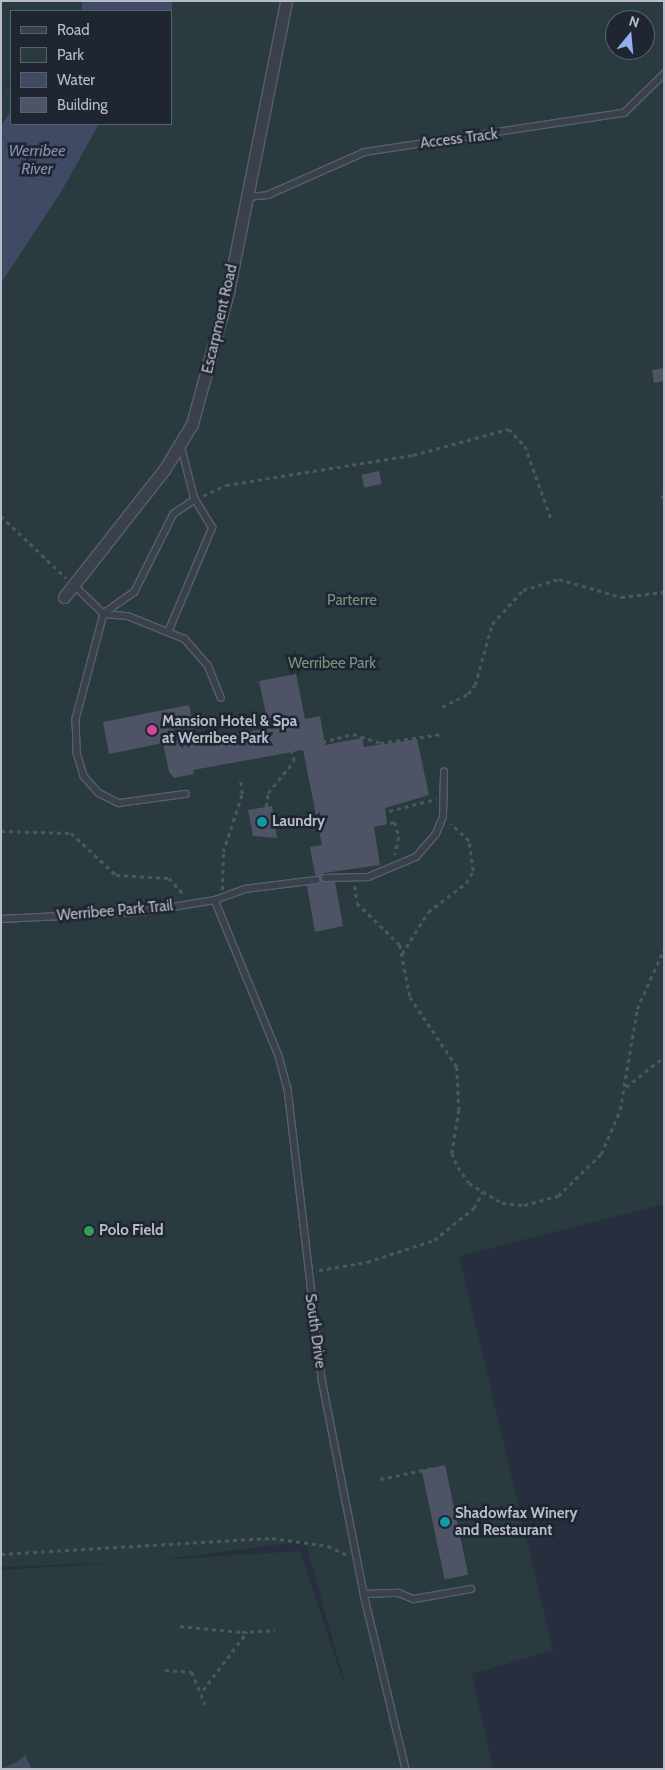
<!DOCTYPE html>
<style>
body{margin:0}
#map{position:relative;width:665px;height:1770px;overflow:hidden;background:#272e3d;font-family:Cabin,sans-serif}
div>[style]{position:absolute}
.green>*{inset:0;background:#2a3b3f}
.water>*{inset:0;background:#3f4a64;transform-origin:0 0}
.building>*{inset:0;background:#4e5465;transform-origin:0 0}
.path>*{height:2.5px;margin-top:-1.25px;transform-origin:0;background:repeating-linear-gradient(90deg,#49585d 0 4px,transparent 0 8px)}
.roads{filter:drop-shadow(1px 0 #595e6b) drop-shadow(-1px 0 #595e6b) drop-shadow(0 1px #595e6b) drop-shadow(0 -1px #595e6b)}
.lane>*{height:5.5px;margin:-2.75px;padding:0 2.75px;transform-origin:2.75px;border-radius:2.75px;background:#3b404d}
.street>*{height:11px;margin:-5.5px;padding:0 5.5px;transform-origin:5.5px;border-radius:5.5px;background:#3b404d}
.dots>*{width:14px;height:14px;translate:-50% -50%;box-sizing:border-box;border:2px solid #202532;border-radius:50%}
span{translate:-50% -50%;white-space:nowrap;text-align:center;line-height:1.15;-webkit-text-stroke:5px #202532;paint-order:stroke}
.street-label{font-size:15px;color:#b7bcc8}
.park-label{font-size:15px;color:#71967e}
.poi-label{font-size:15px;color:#b7bcc8;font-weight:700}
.left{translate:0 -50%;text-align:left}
.water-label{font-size:16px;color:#828eac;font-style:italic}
.frame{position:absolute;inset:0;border:2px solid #b7bcc8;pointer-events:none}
.legend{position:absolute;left:10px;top:10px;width:162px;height:115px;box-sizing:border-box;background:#202532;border:1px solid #5c616e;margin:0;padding:6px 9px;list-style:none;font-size:15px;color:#b7bcc8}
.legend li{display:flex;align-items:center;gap:10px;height:25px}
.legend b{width:25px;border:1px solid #5c616e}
.north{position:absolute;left:605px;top:10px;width:50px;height:50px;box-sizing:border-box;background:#202532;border:1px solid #5c616e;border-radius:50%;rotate:17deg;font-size:14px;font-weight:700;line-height:20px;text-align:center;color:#b7bcc8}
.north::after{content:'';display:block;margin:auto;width:18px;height:22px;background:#96adee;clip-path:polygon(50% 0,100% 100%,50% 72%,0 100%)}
</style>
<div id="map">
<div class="green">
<div style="clip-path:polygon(evenodd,1px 1px,664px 1px,664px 1204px,459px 1256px,553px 1650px,472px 1674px,493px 1769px,1px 1769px,1px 1570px,130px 1562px,1px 1567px,1px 94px,11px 79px,11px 124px,171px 124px,171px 11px,11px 11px,11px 77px,1px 92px,1px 1px,615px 20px,645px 20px,645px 50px,615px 50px,615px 20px,1px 1px,305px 1541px,345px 1683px,344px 1684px,300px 1551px,159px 1560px,305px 1541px)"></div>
</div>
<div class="water">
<div style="left:82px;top:1px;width:90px;height:12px"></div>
<div style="clip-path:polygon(11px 111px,11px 124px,99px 124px,61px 192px,1px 283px,1px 126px)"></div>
<div style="clip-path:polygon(25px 1755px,32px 1769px,1px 1769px,17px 1762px)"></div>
</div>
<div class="building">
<div style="clip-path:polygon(664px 368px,664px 381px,654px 383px,652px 370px)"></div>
<div style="left:379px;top:471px;width:13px;height:18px;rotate:77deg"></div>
<div style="clip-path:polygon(296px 674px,305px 719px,320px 716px,325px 745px,362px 738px,364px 747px,417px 739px,429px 795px,385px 808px,387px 824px,374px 827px,380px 865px,324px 873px,320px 879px,315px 875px,310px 847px,322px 845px,303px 750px,193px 770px,194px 774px,174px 778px,169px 772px,163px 743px,109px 754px,103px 722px,189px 705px,196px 741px,269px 728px,259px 681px)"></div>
<div style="clip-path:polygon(272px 806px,277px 838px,253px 836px,248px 810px)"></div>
<div style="clip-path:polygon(321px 879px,335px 882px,343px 926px,315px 932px,307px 886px)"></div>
<div style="left:445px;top:1465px;width:112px;height:24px;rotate:78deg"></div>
</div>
<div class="path">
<div style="left:663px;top:495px;width:8px;rotate:83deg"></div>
<div style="left:203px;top:496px;width:25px;rotate:-26deg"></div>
<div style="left:226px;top:485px;width:189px;rotate:-9.1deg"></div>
<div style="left:413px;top:455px;width:99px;rotate:-15.2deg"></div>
<div style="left:509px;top:429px;width:23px;rotate:47deg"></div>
<div style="left:525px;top:446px;width:80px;rotate:70.2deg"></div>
<div style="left:1px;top:516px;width:90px;rotate:43.6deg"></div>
<div style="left:442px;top:707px;width:29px;rotate:-27deg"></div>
<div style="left:468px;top:694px;width:11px;rotate:-52deg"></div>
<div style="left:475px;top:685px;width:63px;rotate:-74.4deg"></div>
<div style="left:492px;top:624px;width:46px;rotate:-47.6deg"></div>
<div style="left:523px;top:590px;width:38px;rotate:-17deg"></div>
<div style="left:559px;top:579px;width:65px;rotate:16.2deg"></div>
<div style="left:621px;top:597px;width:43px;rotate:-6.6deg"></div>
<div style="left:266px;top:807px;width:14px;rotate:-82deg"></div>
<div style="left:268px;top:793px;width:41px;rotate:-50.9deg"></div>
<div style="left:294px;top:761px;width:11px;rotate:-105deg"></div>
<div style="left:291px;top:750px;width:64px;rotate:-14.5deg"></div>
<div style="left:353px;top:734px;width:28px;rotate:18deg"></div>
<div style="left:380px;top:743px;width:62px;rotate:-8.4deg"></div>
<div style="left:389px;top:811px;width:49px;rotate:-14.3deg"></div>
<div style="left:390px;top:823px;width:5px;rotate:-11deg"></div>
<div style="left:395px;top:822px;width:16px;rotate:75deg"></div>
<div style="left:399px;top:837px;width:18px;rotate:103deg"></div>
<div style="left:1px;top:831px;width:70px;rotate:1.6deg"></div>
<div style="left:71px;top:833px;width:62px;rotate:43deg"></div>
<div style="left:116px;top:875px;width:53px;rotate:3.2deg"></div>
<div style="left:169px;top:878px;width:24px;rotate:48deg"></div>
<div style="left:355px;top:886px;width:17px;rotate:83deg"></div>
<div style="left:357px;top:903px;width:60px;rotate:44.3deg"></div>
<div style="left:400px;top:945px;width:53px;rotate:79.1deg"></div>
<div style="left:410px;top:997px;width:84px;rotate:56.1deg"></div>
<div style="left:457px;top:1067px;width:43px;rotate:87.3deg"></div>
<div style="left:459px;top:1110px;width:44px;rotate:99.2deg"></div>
<div style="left:452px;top:1153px;width:15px;rotate:67deg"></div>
<div style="left:458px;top:1167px;width:19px;rotate:55deg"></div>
<div style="left:469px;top:1183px;width:39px;rotate:31deg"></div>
<div style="left:502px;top:1203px;width:22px;rotate:5deg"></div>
<div style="left:524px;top:1205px;width:35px;rotate:-15deg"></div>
<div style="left:558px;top:1196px;width:60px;rotate:-44.3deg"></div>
<div style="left:601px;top:1154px;width:48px;rotate:-66.6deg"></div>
<div style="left:620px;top:1110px;width:102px;rotate:-80.4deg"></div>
<div style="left:637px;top:1009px;width:66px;rotate:-65.8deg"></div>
<div style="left:222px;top:890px;width:38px;rotate:-88deg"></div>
<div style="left:223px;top:852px;width:61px;rotate:-71.9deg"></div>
<div style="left:242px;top:794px;width:16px;rotate:-97deg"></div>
<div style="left:402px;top:954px;width:49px;rotate:-58.2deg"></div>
<div style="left:428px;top:912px;width:48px;rotate:-37.3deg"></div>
<div style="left:466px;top:883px;width:14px;rotate:-60deg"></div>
<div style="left:473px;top:871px;width:30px;rotate:-98deg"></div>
<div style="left:469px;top:841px;width:25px;rotate:-137deg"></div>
<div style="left:626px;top:1087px;width:48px;rotate:-38.3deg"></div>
<div style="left:319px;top:1270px;width:49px;rotate:-9.5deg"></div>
<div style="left:367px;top:1262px;width:71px;rotate:-18.2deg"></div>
<div style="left:434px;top:1240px;width:51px;rotate:-38.7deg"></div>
<div style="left:474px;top:1208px;width:18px;rotate:-63deg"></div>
<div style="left:380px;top:1479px;width:54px;rotate:-11.7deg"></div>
<div style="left:1px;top:1554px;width:271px;rotate:-3.4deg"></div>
<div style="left:272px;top:1538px;width:57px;rotate:8.1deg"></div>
<div style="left:328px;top:1546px;width:21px;rotate:25deg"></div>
<div style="left:180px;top:1626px;width:62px;rotate:5.5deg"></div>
<div style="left:242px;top:1632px;width:33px;rotate:-3deg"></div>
<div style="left:165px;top:1670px;width:27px;rotate:4deg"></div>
<div style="left:192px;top:1672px;width:35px;rotate:68deg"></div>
<div style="left:203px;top:1690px;width:73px;rotate:-52.8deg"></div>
</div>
<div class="roads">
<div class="lane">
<div style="left:247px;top:197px;width:21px;rotate:-5deg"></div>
<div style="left:268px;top:195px;width:106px;rotate:-23.9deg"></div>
<div style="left:365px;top:152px;width:262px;rotate:-8.6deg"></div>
<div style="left:624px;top:113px;width:56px;rotate:-44.3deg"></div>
<div style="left:181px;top:445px;width:57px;rotate:75.7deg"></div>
<div style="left:195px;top:500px;width:25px;rotate:146deg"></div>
<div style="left:174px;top:514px;width:87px;rotate:116.6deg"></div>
<div style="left:135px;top:592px;width:38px;rotate:145deg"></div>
<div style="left:104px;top:614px;width:109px;rotate:104.9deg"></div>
<div style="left:76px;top:719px;width:34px;rotate:88deg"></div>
<div style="left:77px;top:753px;width:24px;rotate:73deg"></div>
<div style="left:84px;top:776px;width:23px;rotate:49deg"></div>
<div style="left:99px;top:793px;width:22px;rotate:27deg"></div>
<div style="left:119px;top:803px;width:67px;rotate:-7.8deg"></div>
<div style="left:73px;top:584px;width:43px;rotate:44.1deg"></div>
<div style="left:104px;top:614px;width:24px;rotate:5deg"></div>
<div style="left:128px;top:616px;width:61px;rotate:22deg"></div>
<div style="left:185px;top:639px;width:35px;rotate:49deg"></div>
<div style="left:208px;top:665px;width:35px;rotate:68deg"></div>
<div style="left:169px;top:630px;width:111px;rotate:-67.1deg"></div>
<div style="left:212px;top:528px;width:33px;rotate:-121deg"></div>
<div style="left:325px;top:878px;width:43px;rotate:-1.3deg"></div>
<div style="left:368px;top:877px;width:52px;rotate:-22.6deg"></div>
<div style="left:416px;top:857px;width:30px;rotate:-49deg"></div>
<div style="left:436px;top:834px;width:18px;rotate:-68deg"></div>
<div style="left:443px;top:817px;width:45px;rotate:-88.7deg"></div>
<div style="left:215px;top:900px;width:169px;rotate:67.7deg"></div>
<div style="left:279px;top:1056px;width:34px;rotate:75deg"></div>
<div style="left:288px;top:1089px;width:292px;rotate:83.3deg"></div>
<div style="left:322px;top:1379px;width:219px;rotate:78.9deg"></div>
<div style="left:364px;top:1594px;width:180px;rotate:76.5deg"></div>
<div style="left:1px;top:919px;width:140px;rotate:-2.9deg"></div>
<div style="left:141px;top:912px;width:75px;rotate:-9.2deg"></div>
<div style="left:215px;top:900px;width:32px;rotate:-20deg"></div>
<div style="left:245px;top:889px;width:72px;rotate:-7.2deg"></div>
<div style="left:364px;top:1594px;width:35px;rotate:-2deg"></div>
<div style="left:399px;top:1593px;width:16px;rotate:22deg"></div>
<div style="left:414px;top:1599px;width:58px;rotate:-10deg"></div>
</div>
<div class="street">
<div style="left:64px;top:597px;width:162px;rotate:-51.8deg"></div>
<div style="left:164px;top:470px;width:54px;rotate:-58.7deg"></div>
<div style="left:192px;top:424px;width:137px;rotate:-74.7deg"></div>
<div style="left:228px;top:292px;width:297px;rotate:-78.7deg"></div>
</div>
</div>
<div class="dots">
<div style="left:152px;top:730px;background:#d1479c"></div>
<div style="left:262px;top:822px;background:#0f9aa8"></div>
<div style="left:89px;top:1231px;background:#2e9e5b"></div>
<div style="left:445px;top:1522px;background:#0f9aa8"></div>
</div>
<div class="street-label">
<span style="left:459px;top:139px;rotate:-7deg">Access Track</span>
<span style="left:220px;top:319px;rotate:-77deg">Escarpment Road</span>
<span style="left:115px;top:911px;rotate:-5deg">Werribee Park Trail</span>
<span style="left:315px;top:1331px;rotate:82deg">South Drive</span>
</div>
<div class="park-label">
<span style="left:352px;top:601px">Parterre</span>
<span style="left:332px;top:664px">Werribee Park</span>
</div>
<div class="poi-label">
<span class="left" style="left:162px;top:730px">Mansion Hotel &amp; Spa<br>at Werribee Park</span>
<span class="left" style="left:272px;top:822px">Laundry</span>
<span class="left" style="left:99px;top:1231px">Polo Field</span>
<span class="left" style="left:455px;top:1522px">Shadowfax Winery<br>and Restaurant</span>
</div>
<div class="water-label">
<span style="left:37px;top:160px">Werribee<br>River</span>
</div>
<div class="frame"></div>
<ul class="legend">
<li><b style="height:6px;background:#3b404d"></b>Road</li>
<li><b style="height:14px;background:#2a3b3f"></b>Park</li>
<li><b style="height:14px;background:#3f4a64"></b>Water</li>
<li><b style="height:14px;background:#4e5465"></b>Building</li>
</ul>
<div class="north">N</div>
</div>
